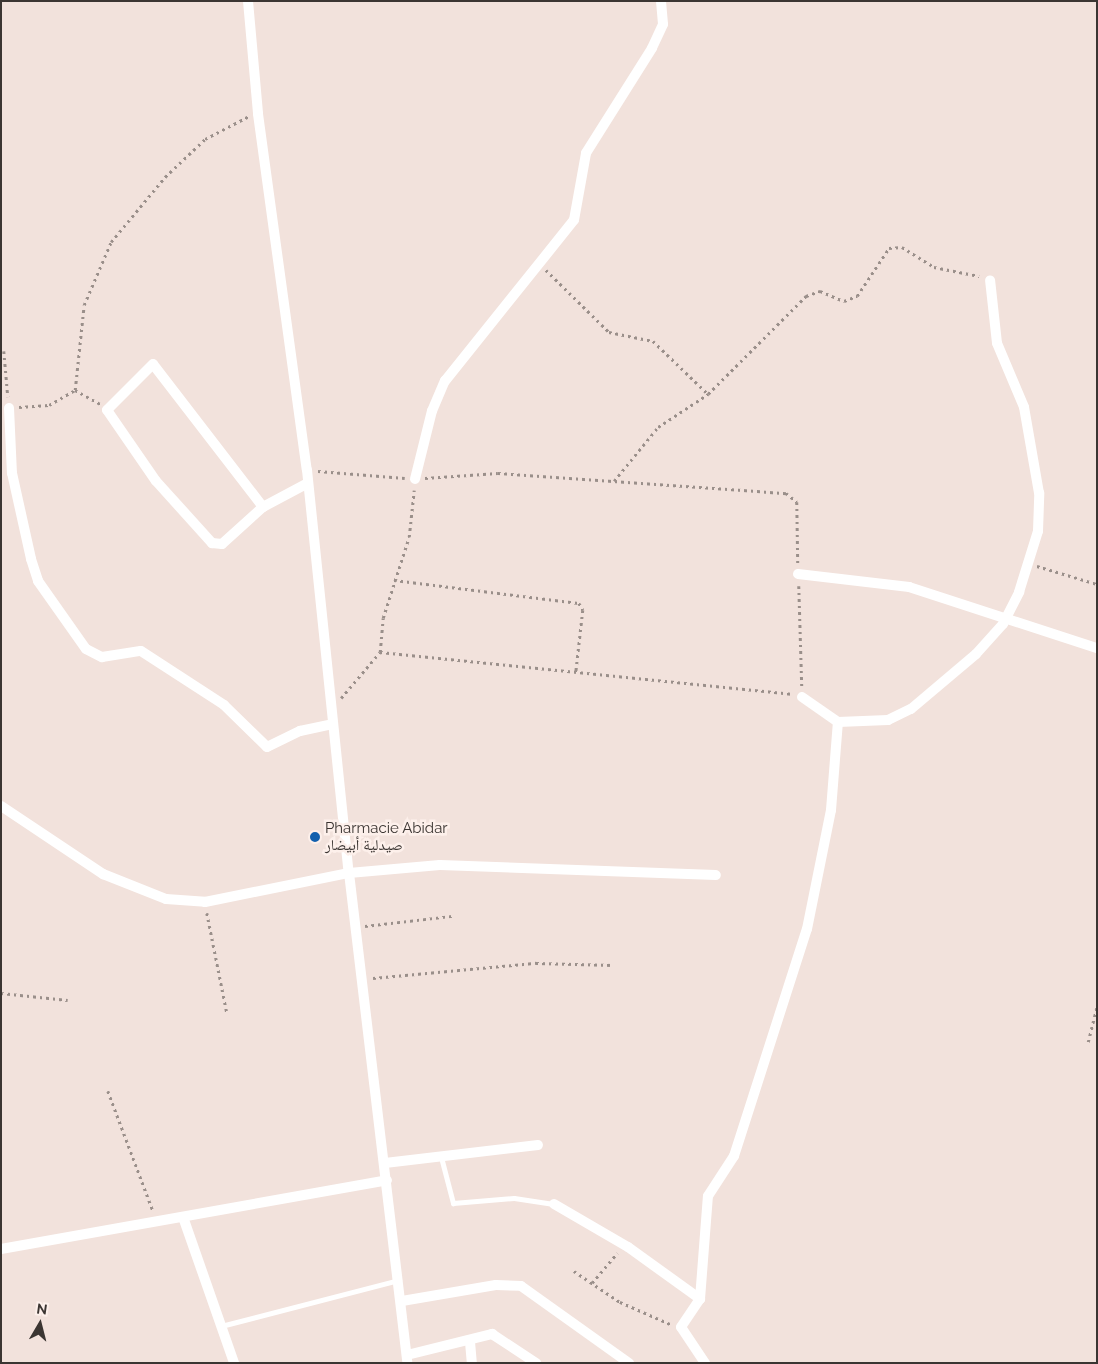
<!DOCTYPE html>
<meta charset="utf-8">
<style>
body{margin:0}
#map{position:relative;width:1098px;height:1364px;overflow:hidden;background:#f2e2dc;font-family:Raleway,"Noto Naskh Arabic",sans-serif}
div>[style]{position:absolute}
.path>*{height:2.5px;margin-top:-1.25px;transform-origin:0;background:repeating-linear-gradient(90deg,#9a8f8a 0 2.5px,transparent 0 6.5px)}
.service>*{height:5px;margin:-2.5px;padding:0 2.5px;transform-origin:2.5px;border-radius:2.5px;background:#fff}
.minor>*{height:10px;margin:-5px;padding:0 5px;transform-origin:5px;border-radius:5px;background:#fff}
.dots>*{width:14px;height:14px;translate:-50% -50%;box-sizing:border-box;border:2px solid #fdf0eb;border-radius:50%}
span{translate:-50% -50%;white-space:nowrap;text-align:center;line-height:1.15;-webkit-text-stroke:5px #fdf0eb;paint-order:stroke}
.poi-label{font-size:15px;color:#3b3532}
.left{translate:0 -50%;text-align:left}
.frame{position:absolute;inset:0;border:2px solid #3b3532;pointer-events:none}
.north{position:absolute;left:15px;top:1299px;width:50px;height:50px;-webkit-text-stroke:4px #fdf0eb;paint-order:stroke;rotate:8deg;font-size:14px;font-weight:700;line-height:20px;text-align:center;color:#3b3532}
.north::after{content:'';display:block;margin:auto;width:18px;height:22px;background:#3b3532;clip-path:polygon(50% 0,100% 100%,50% 72%,0 100%)}
</style>
<div id="map">
<div class="path">
<div style="left:546px;top:270px;width:88px;rotate:44.5deg"></div>
<div style="left:609px;top:332px;width:45px;rotate:11.6deg"></div>
<div style="left:653px;top:341px;width:76px;rotate:43.9deg"></div>
<div style="left:4px;top:351px;width:46px;rotate:85deg"></div>
<div style="left:75px;top:390px;width:85px;rotate:-84deg"></div>
<div style="left:84px;top:305px;width:69px;rotate:-66.8deg"></div>
<div style="left:111px;top:242px;width:85px;rotate:-50.3deg"></div>
<div style="left:165px;top:177px;width:55px;rotate:-43.5deg"></div>
<div style="left:205px;top:139px;width:50px;rotate:-27.6deg"></div>
<div style="left:19px;top:407px;width:30px;rotate:-4deg"></div>
<div style="left:49px;top:405px;width:30px;rotate:-30deg"></div>
<div style="left:75px;top:390px;width:29px;rotate:29deg"></div>
<div style="left:318px;top:471px;width:87px;rotate:4.6deg"></div>
<div style="left:425px;top:478px;width:73px;rotate:-3.9deg"></div>
<div style="left:498px;top:473px;width:289px;rotate:4deg"></div>
<div style="left:786px;top:493px;width:14px;rotate:39deg"></div>
<div style="left:797px;top:502px;width:63px;rotate:89.1deg"></div>
<div style="left:614px;top:481px;width:70px;rotate:-50.8deg"></div>
<div style="left:658px;top:427px;width:60px;rotate:-33.4deg"></div>
<div style="left:708px;top:394px;width:139px;rotate:-45deg"></div>
<div style="left:806px;top:296px;width:15px;rotate:-20deg"></div>
<div style="left:820px;top:291px;width:26px;rotate:23deg"></div>
<div style="left:844px;top:301px;width:14px;rotate:-21deg"></div>
<div style="left:857px;top:296px;width:58px;rotate:-56.3deg"></div>
<div style="left:889px;top:248px;width:13px;rotate:-4deg"></div>
<div style="left:902px;top:247px;width:38px;rotate:32deg"></div>
<div style="left:934px;top:267px;width:46px;rotate:11.3deg"></div>
<div style="left:1037px;top:566px;width:63px;rotate:16.7deg"></div>
<div style="left:394px;top:580px;width:186px;rotate:7.1deg"></div>
<div style="left:579px;top:603px;width:8px;rotate:60deg"></div>
<div style="left:583px;top:610px;width:62px;rotate:96.4deg"></div>
<div style="left:799px;top:586px;width:101px;rotate:88.3deg"></div>
<div style="left:380px;top:652px;width:413px;rotate:5.8deg"></div>
<div style="left:341px;top:698px;width:60px;rotate:-49.7deg"></div>
<div style="left:380px;top:652px;width:34px;rotate:-85deg"></div>
<div style="left:383px;top:618px;width:85px;rotate:-72.2deg"></div>
<div style="left:409px;top:537px;width:47px;rotate:-83.9deg"></div>
<div style="left:207px;top:913px;width:102px;rotate:78.7deg"></div>
<div style="left:365px;top:926px;width:88px;rotate:-6.6deg"></div>
<div style="left:373px;top:978px;width:164px;rotate:-5.3deg"></div>
<div style="left:536px;top:963px;width:77px;rotate:1.5deg"></div>
<div style="left:1px;top:993px;width:67px;rotate:6deg"></div>
<div style="left:1088px;top:1042px;width:37px;rotate:-76deg"></div>
<div style="left:108px;top:1091px;width:128px;rotate:69.4deg"></div>
<div style="left:574px;top:1271px;width:55px;rotate:34deg"></div>
<div style="left:620px;top:1302px;width:55px;rotate:23.7deg"></div>
<div style="left:592px;top:1283px;width:39px;rotate:-50deg"></div>
</div>
<div class="service">
<div style="left:441px;top:1157px;width:48px;rotate:75.4deg"></div>
<div style="left:453px;top:1203px;width:61px;rotate:-4.7deg"></div>
<div style="left:514px;top:1198px;width:40px;rotate:8.5deg"></div>
<div style="left:221px;top:1326px;width:184px;rotate:-14.5deg"></div>
</div>
<div class="minor">
<div style="left:248px;top:1px;width:113px;rotate:84.9deg"></div>
<div style="left:258px;top:114px;width:359px;rotate:82.2deg"></div>
<div style="left:307px;top:470px;width:405px;rotate:84.1deg"></div>
<div style="left:349px;top:873px;width:493px;rotate:83.2deg"></div>
<div style="left:9px;top:408px;width:65px;rotate:87.4deg"></div>
<div style="left:12px;top:473px;width:88px;rotate:77.5deg"></div>
<div style="left:31px;top:559px;width:23px;rotate:72deg"></div>
<div style="left:38px;top:581px;width:83px;rotate:54.8deg"></div>
<div style="left:86px;top:649px;width:18px;rotate:27deg"></div>
<div style="left:102px;top:657px;width:39px;rotate:-9deg"></div>
<div style="left:141px;top:651px;width:99px;rotate:33deg"></div>
<div style="left:224px;top:705px;width:60px;rotate:44.3deg"></div>
<div style="left:267px;top:747px;width:37px;rotate:-26deg"></div>
<div style="left:300px;top:731px;width:33px;rotate:-12deg"></div>
<div style="left:415px;top:479px;width:70px;rotate:-76deg"></div>
<div style="left:432px;top:411px;width:33px;rotate:-67deg"></div>
<div style="left:445px;top:381px;width:206px;rotate:-51.3deg"></div>
<div style="left:574px;top:220px;width:68px;rotate:-79.8deg"></div>
<div style="left:586px;top:153px;width:124px;rotate:-57.8deg"></div>
<div style="left:652px;top:48px;width:26px;rotate:-65deg"></div>
<div style="left:663px;top:24px;width:23px;rotate:-95deg"></div>
<div style="left:263px;top:507px;width:180px;rotate:-127.6deg"></div>
<div style="left:153px;top:364px;width:65px;rotate:135deg"></div>
<div style="left:107px;top:410px;width:86px;rotate:55.4deg"></div>
<div style="left:156px;top:481px;width:84px;rotate:47.9deg"></div>
<div style="left:212px;top:543px;width:10px;rotate:6deg"></div>
<div style="left:222px;top:544px;width:55px;rotate:-42.1deg"></div>
<div style="left:263px;top:507px;width:51px;rotate:-28.1deg"></div>
<div style="left:798px;top:574px;width:112px;rotate:6.7deg"></div>
<div style="left:909px;top:587px;width:198px;rotate:18deg"></div>
<div style="left:802px;top:697px;width:44px;rotate:34.8deg"></div>
<div style="left:838px;top:722px;width:50px;rotate:-2.3deg"></div>
<div style="left:888px;top:720px;width:25px;rotate:-26deg"></div>
<div style="left:911px;top:709px;width:85px;rotate:-40.2deg"></div>
<div style="left:976px;top:654px;width:40px;rotate:-48deg"></div>
<div style="left:1003px;top:624px;width:36px;rotate:-63deg"></div>
<div style="left:1019px;top:592px;width:64px;rotate:-72.7deg"></div>
<div style="left:1038px;top:531px;width:38px;rotate:-88deg"></div>
<div style="left:1039px;top:493px;width:87px;rotate:-99.9deg"></div>
<div style="left:1024px;top:407px;width:69px;rotate:-112.9deg"></div>
<div style="left:997px;top:343px;width:63px;rotate:-96.3deg"></div>
<div style="left:1px;top:806px;width:123px;rotate:33.7deg"></div>
<div style="left:103px;top:874px;width:68px;rotate:21.6deg"></div>
<div style="left:166px;top:899px;width:39px;rotate:4deg"></div>
<div style="left:205px;top:902px;width:147px;rotate:-11.4deg"></div>
<div style="left:349px;top:873px;width:91px;rotate:-5deg"></div>
<div style="left:440px;top:865px;width:276px;rotate:2.1deg"></div>
<div style="left:385px;top:1163px;width:154px;rotate:-6.7deg"></div>
<div style="left:554px;top:1204px;width:86px;rotate:30.2deg"></div>
<div style="left:628px;top:1247px;width:89px;rotate:35.8deg"></div>
<div style="left:183px;top:1217px;width:155px;rotate:70.7deg"></div>
<div style="left:1px;top:1249px;width:392px;rotate:-10.1deg"></div>
<div style="left:402px;top:1301px;width:95px;rotate:-9.7deg"></div>
<div style="left:496px;top:1285px;width:25px;rotate:2deg"></div>
<div style="left:521px;top:1286px;width:133px;rotate:35.5deg"></div>
<div style="left:470px;top:1342px;width:21px;rotate:85deg"></div>
<div style="left:407px;top:1355px;width:88px;rotate:-13.9deg"></div>
<div style="left:492px;top:1334px;width:53px;rotate:33.4deg"></div>
<div style="left:705px;top:1363px;width:43px;rotate:-123.7deg"></div>
<div style="left:681px;top:1327px;width:34px;rotate:-56deg"></div>
<div style="left:700px;top:1299px;width:103px;rotate:-85.6deg"></div>
<div style="left:708px;top:1196px;width:48px;rotate:-57deg"></div>
<div style="left:734px;top:1156px;width:238px;rotate:-72.2deg"></div>
<div style="left:807px;top:929px;width:121px;rotate:-78.6deg"></div>
<div style="left:831px;top:810px;width:88px;rotate:-85.5deg"></div>
</div>
<div class="dots">
<div style="left:315px;top:837px;background:#125fad"></div>
</div>
<div class="poi-label">
<span class="left" style="left:325px;top:837px">Pharmacie Abidar<br>صيدلية أبيضار</span>
</div>
<div class="frame"></div>
<div class="north">N</div>
</div>
